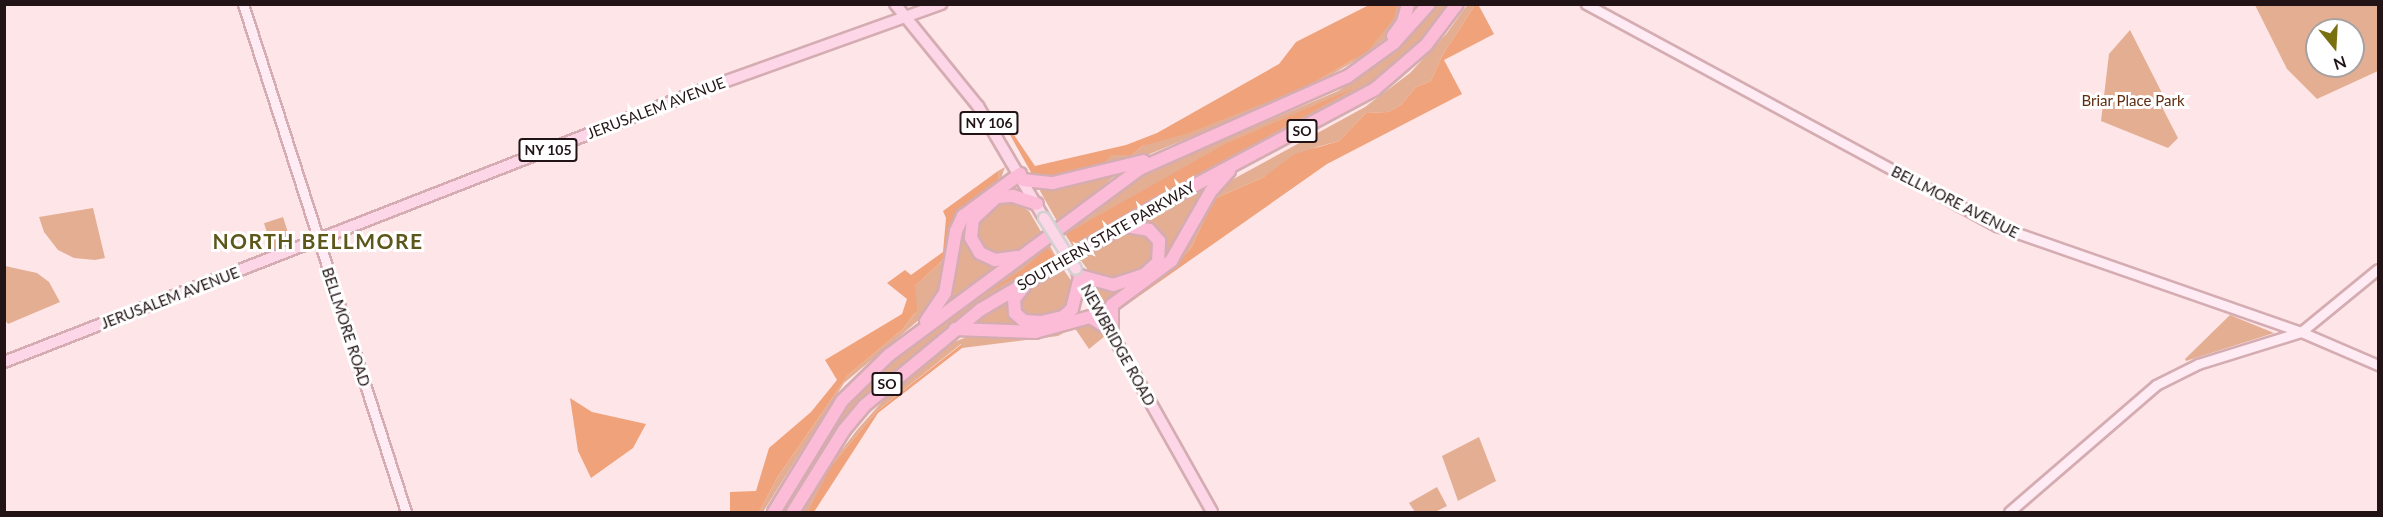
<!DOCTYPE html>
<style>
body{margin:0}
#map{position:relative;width:2383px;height:517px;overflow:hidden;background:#fee5e8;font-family:Lato,sans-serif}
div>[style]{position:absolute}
.green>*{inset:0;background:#e4ae93;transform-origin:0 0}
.forest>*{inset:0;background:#f0a27a}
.roads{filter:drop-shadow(2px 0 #d4acb1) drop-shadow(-2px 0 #d4acb1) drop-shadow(0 2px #d4acb1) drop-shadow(0 -2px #d4acb1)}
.secondary>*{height:9px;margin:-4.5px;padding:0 4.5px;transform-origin:4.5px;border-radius:4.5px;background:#feebf3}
.primary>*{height:10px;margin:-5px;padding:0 5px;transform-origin:5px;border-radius:5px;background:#fdd7e8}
.motorway>*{height:12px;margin:-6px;padding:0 6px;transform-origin:6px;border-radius:6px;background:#fcbcd8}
.bridges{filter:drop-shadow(2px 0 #d3d0d0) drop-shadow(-2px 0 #d3d0d0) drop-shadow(0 2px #d3d0d0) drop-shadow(0 -2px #d3d0d0)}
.primary-bridge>*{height:10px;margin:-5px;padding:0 5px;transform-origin:5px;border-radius:5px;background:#fdd7e8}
span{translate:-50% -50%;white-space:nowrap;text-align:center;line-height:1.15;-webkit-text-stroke:6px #fff;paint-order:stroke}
.shield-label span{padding:2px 4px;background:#fff;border:2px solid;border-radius:4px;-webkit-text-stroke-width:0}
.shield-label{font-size:14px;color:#221416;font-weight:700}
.park-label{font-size:15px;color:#5f2d11}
.street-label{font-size:15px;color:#221416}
.district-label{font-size:21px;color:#5d571b;font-weight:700;letter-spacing:1.5px}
.frame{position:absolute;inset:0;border:6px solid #221416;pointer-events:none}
.north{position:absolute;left:2305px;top:18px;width:60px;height:60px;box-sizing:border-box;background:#fff;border:2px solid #a7a1a2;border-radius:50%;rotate:162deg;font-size:16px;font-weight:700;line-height:24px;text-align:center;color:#221416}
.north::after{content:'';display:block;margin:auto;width:21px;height:27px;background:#797010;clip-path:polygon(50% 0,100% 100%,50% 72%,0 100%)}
</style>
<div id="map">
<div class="green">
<div style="clip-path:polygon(1397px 5px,1404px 5px,1403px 15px,1386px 38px,1363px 56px,1309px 88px,1128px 163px,1046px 179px,1111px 155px,1132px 155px,1142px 146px,1310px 85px,1354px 59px)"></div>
<div style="clip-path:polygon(1435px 5px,1452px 5px,1409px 55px,1370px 86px,1073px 247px,1063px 231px,1088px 218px,1144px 174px,1338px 91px,1400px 48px)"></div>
<div style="clip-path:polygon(1467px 5px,1475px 5px,1442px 56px,1431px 81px,1416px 87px,1401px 105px,1388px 112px,1366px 113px,1339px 141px,1317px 147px,1264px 177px,1214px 199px,1191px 248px,1167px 274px,1115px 313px,1118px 304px,1175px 262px,1217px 188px,1365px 107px,1410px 73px,1447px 33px)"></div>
<div style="clip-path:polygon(evenodd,2255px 5px,2378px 5px,2378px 71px,2317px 99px,2287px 69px,2255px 5px,2317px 30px,2353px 30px,2353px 66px,2317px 66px,2317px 30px)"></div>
<div style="clip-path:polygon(2130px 30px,2162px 93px,2163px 109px,2178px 138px,2168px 148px,2101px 121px,2109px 54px)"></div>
<div style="clip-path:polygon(1005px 167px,999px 184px,964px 210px,944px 286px,926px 314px,844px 383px,763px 512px,759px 512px,777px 478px,848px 375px,903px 329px,915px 313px,915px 286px,942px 261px,956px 216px,967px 203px,999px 182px,998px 171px)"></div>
<div style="clip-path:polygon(1117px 174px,1058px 223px,1040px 191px,1041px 188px)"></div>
<div style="clip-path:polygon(1216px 181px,1182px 243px,1108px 308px,1094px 286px,1124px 287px,1163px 257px,1141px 223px)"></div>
<div style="clip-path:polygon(1007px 199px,1029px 211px,1043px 235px,1012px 254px,990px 256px,973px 233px,986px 208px)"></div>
<div style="clip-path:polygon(93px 208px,105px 258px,95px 260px,74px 258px,58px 250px,44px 232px,39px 217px)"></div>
<div style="clip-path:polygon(971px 211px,966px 232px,970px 252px,998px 266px,942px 309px,958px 233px)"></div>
<div style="left:283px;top:217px;width:28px;height:20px;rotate:72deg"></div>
<div style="clip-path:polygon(1146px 230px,1159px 252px,1147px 271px,1112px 283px,1094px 278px,1079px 258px,1127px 232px)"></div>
<div style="clip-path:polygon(1049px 244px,1056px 257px,933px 339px,865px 398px,788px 512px,781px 512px,828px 433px,859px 392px,889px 364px)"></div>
<div style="clip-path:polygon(5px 266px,37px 273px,49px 282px,60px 302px,8px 324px,5px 320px)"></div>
<div style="clip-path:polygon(1063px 269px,1073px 283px,1063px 315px,1023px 318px,1016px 300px,1020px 295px)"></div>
<div style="clip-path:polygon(1011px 298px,1017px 326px,968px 328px,986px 314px)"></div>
<div style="clip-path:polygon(2230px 315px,2274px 333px,2186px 361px,2185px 359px)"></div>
<div style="clip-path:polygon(1087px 319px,1105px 336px,1089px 349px,1074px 327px,1058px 336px,962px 348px,961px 344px,877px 411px,831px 466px,823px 487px,808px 512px,803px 512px,831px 464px,857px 430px,888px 395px,951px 343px,975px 334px)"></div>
<div style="clip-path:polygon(1479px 437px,1496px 481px,1458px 501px,1442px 456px)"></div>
<div style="clip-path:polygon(1437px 487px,1447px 506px,1435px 512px,1415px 512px,1409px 503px)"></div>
</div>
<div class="forest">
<div style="clip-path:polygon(1369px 5px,1397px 5px,1394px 18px,1368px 51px,1354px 59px,1310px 85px,1186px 134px,1142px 146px,1132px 155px,1111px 155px,1102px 166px,1046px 179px,1033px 176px,1009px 133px,1010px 129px,1035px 166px,1126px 145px,1157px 133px,1279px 64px,1296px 42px)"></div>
<div style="clip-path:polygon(1475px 5px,1482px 5px,1479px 6px,1494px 34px,1444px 60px,1462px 94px,1327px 164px,1115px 313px,1167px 274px,1191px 248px,1214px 199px,1264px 177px,1295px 154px,1339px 141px,1366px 113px,1388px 112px,1401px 105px,1416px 87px,1431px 81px,1442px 56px)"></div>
<div style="clip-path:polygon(1357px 87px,1073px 244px,1066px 234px,1225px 144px)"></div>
<div style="clip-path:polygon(998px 171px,999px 182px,968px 203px,956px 216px,942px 261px,915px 286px,917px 310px,903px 329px,848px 375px,777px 478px,759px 512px,730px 512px,730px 492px,756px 491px,769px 448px,811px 412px,837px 380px,825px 360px,902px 314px,907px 299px,887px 283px,905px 270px,911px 275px,943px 252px,946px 218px,943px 211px)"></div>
<div style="clip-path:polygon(1047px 248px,1055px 257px,988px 292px,1023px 269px)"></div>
<div style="clip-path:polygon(962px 344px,962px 348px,878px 413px,814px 512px,808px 512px,831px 466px,877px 411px)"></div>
<div style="clip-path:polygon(570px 398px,592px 412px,646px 424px,633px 448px,591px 478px,578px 451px)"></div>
</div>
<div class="roads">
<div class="secondary">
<div style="left:243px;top:4px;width:534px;rotate:72.21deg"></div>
<div style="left:1586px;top:4px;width:467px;rotate:28.4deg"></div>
<div style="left:1997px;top:226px;width:322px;rotate:19.2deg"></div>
<div style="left:2301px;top:332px;width:84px;rotate:23.2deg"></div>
<div style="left:2009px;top:512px;width:194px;rotate:-40.8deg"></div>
<div style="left:2156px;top:385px;width:47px;rotate:-26.6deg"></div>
<div style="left:2198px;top:364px;width:108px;rotate:-17.3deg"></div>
<div style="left:2301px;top:332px;width:99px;rotate:-39.3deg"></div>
</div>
<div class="primary">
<div style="left:895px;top:4px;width:132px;rotate:50.9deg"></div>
<div style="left:978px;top:106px;width:130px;rotate:59.5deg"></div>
<div style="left:1077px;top:272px;width:275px;rotate:60.6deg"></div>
<div style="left:4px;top:362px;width:751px;rotate:-21.31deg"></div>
<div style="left:704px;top:89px;width:252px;rotate:-19.7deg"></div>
</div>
<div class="motorway">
<div style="left:1393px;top:36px;width:17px;rotate:-54deg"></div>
<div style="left:1403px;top:22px;width:19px;rotate:-74deg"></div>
<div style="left:1023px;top:180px;width:30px;rotate:6deg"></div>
<div style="left:1053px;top:183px;width:93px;rotate:-13.7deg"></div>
<div style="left:1017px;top:257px;width:22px;rotate:172deg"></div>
<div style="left:995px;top:260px;width:17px;rotate:-155deg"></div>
<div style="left:980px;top:253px;width:17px;rotate:-121deg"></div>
<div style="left:971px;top:238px;width:19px;rotate:-84deg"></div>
<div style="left:973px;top:219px;width:33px;rotate:-43deg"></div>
<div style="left:997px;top:197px;width:16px;rotate:-4deg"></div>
<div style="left:1013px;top:196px;width:25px;rotate:18deg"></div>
<div style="left:1025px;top:285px;width:18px;rotate:128deg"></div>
<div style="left:1014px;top:299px;width:14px;rotate:86deg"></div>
<div style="left:1015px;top:313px;width:12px;rotate:42deg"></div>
<div style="left:1024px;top:321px;width:17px;rotate:3deg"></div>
<div style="left:1041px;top:322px;width:23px;rotate:-13deg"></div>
<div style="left:1063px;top:317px;width:12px;rotate:-42deg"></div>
<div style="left:1072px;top:309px;width:34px;rotate:-76deg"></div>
<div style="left:1080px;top:276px;width:34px;rotate:15deg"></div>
<div style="left:1113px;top:285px;width:33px;rotate:-18deg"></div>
<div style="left:1144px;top:275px;width:19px;rotate:-43deg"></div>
<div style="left:1158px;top:262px;width:21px;rotate:-87deg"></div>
<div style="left:1159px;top:241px;width:15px;rotate:-132deg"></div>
<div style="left:1149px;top:230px;width:27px;rotate:-170deg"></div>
<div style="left:926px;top:321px;width:34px;rotate:-56deg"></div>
<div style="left:945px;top:293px;width:63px;rotate:-79.9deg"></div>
<div style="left:956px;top:231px;width:17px;rotate:-65deg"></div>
<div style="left:963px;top:216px;width:71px;rotate:-36.4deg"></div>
<div style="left:955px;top:329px;width:80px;rotate:2.1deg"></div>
<div style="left:1035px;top:332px;width:57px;rotate:-15.3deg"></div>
<div style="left:1090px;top:317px;width:26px;rotate:32deg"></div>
<div style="left:1112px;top:331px;width:26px;rotate:-90deg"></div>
<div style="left:1112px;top:305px;width:74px;rotate:-36.7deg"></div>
<div style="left:1171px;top:261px;width:81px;rotate:-60.3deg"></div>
<div style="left:1211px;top:191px;width:27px;rotate:-48deg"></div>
<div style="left:774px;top:512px;width:130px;rotate:-58.5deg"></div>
<div style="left:842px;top:401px;width:66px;rotate:-44.4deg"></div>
<div style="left:889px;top:355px;width:312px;rotate:-36.6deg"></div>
<div style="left:1139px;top:169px;width:227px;rotate:-23.9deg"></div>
<div style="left:1347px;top:77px;width:58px;rotate:-35.9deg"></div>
<div style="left:1394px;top:43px;width:52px;rotate:-48.1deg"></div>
<div style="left:793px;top:512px;width:97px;rotate:-58.1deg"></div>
<div style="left:844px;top:430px;width:31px;rotate:-50deg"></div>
<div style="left:864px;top:406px;width:151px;rotate:-39.6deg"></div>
<div style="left:980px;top:310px;width:204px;rotate:-30.6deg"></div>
<div style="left:1156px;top:206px;width:248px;rotate:-28.1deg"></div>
<div style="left:1375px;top:89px;width:67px;rotate:-40.8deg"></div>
<div style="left:1426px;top:45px;width:51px;rotate:-52.9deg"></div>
</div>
</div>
<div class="bridges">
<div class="primary-bridge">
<div style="left:1044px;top:218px;width:60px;rotate:57.9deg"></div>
</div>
</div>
<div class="shield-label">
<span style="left:989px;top:123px">NY 106</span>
<span style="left:1302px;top:131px">SO</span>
<span style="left:548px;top:150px">NY 105</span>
<span style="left:887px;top:384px">SO</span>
</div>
<div class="park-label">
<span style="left:2133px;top:101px">Briar Place Park</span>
</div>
<div class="street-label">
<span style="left:656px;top:108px;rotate:-21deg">JERUSALEM AVENUE</span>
<span style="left:1955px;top:202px;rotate:27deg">BELLMORE AVENUE</span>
<span style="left:1106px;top:236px;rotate:-30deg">SOUTHERN STATE PARKWAY</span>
<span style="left:170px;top:298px;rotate:-21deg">JERUSALEM AVENUE</span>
<span style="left:346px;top:327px;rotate:72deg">BELLMORE ROAD</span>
<span style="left:1118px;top:345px;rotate:61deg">NEWBRIDGE ROAD</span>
</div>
<div class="district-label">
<span style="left:318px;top:241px">NORTH BELLMORE</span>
</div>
<div class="frame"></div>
<div class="north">N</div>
</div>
